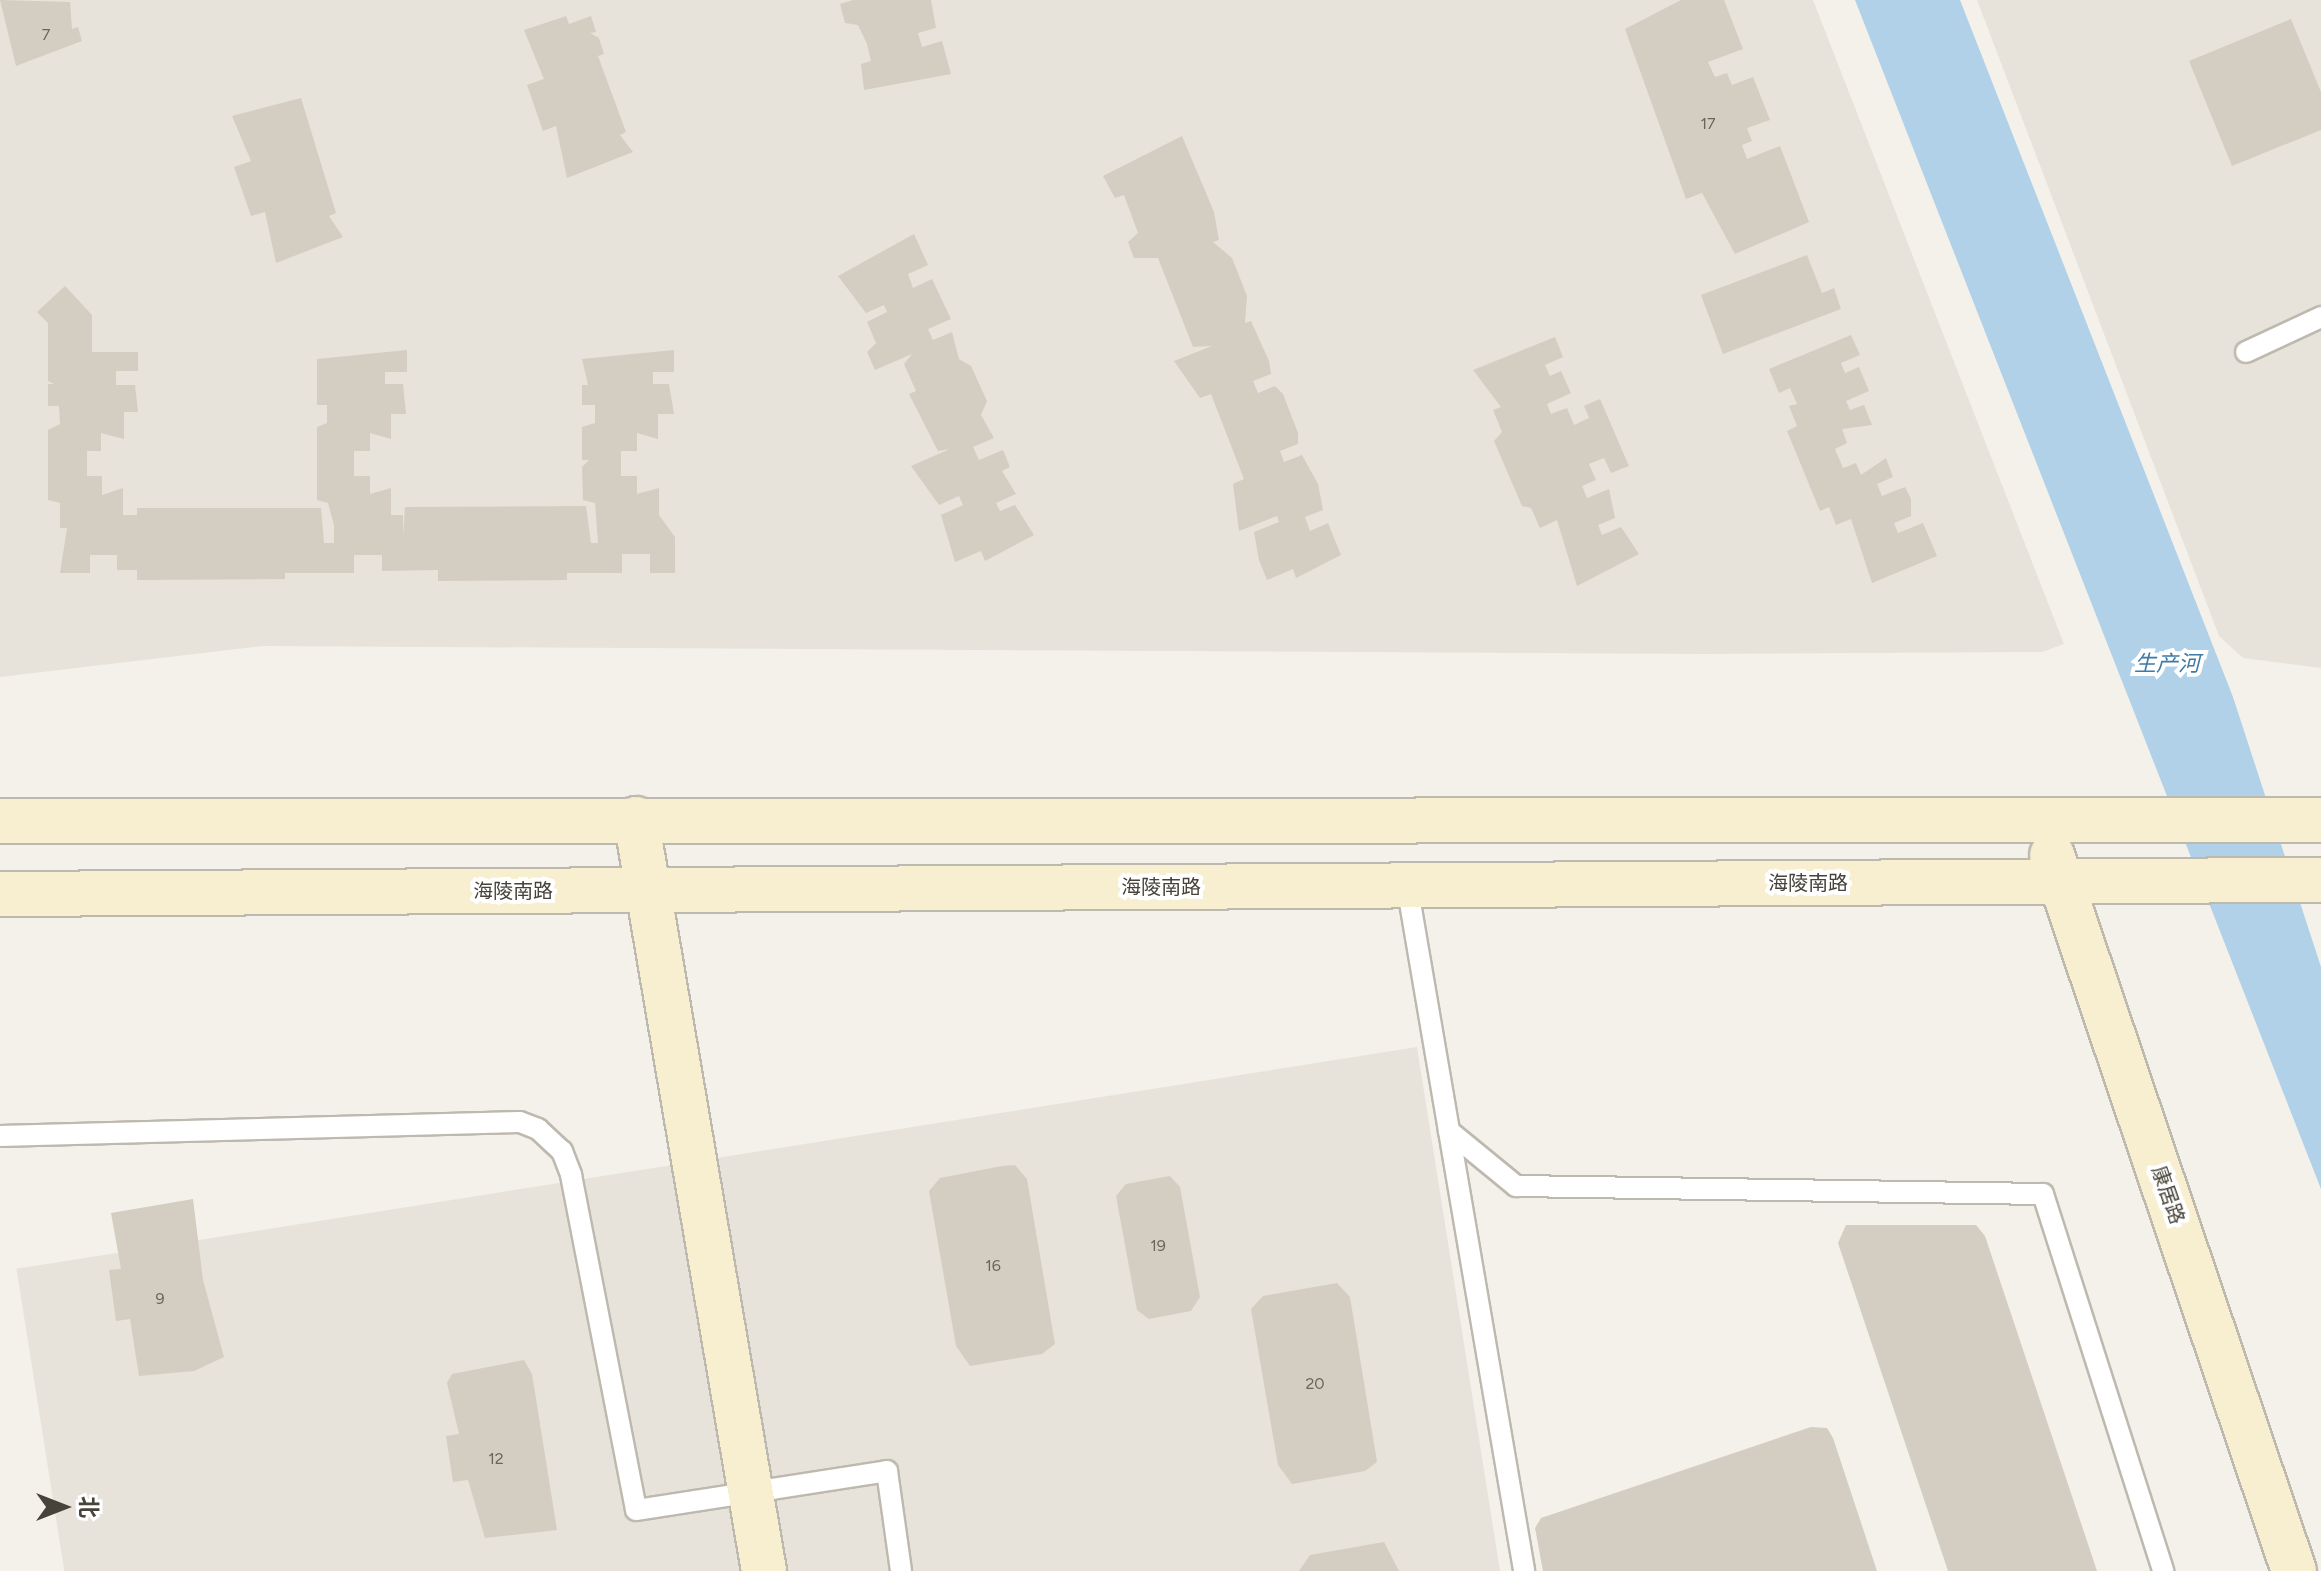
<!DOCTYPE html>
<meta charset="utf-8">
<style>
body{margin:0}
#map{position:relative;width:2321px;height:1571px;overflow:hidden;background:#f4f1eb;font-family:Figtree,"Noto Sans SC",sans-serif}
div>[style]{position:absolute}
.residential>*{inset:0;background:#e7e3da;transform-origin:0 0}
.water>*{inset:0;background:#b0d1e8}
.building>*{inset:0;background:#d4cdc2}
.roads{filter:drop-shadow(2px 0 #beb9af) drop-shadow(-2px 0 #beb9af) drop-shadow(0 2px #beb9af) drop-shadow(0 -2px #beb9af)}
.lane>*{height:20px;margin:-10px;padding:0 10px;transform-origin:10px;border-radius:10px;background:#fff}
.secondary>*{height:44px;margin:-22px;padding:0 22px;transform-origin:22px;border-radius:22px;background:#f8efd1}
span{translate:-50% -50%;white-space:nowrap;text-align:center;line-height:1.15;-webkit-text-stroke:8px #fff;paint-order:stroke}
.number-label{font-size:16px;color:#6a655c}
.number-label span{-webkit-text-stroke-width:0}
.street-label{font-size:20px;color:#47423a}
.water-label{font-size:22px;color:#3f7ba7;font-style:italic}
.north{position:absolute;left:24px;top:1467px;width:80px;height:80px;-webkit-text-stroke:6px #fff;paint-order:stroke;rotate:90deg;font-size:22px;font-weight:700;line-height:32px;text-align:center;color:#47423a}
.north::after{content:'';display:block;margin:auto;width:28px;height:36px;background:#47423a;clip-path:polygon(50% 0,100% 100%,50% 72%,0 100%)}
</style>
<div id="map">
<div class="residential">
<div style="clip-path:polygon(0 0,1813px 0,2064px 644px,2042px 652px,1704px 654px,262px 646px,0 677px)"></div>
<div style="clip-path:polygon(1977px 0,2321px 0,2321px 668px,2243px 658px,2219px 636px)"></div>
<div style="left:1417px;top:1047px;width:531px;height:1418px;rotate:81deg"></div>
</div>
<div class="water">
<div style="clip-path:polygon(1855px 0,1960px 0,2233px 697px,2321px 967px,2321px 1189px)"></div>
</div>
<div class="building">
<div style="clip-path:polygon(0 0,70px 2px,72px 29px,78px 27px,82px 41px,16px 66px)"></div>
<div style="clip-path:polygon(853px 0,931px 0,936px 28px,918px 33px,922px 47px,942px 41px,951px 74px,864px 90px,861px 64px,871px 61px,867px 44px,858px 25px,845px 23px,840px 4px)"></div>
<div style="clip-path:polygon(1681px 0,1724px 0,1743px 49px,1708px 62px,1715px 77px,1727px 73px,1732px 85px,1753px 77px,1770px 120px,1747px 128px,1752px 141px,1742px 145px,1747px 159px,1780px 146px,1809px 222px,1735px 254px,1702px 193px,1686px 199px,1625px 29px)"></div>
<div style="clip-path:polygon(566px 16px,569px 24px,591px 16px,596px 32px,590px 33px,599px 38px,604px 54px,598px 56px,626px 132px,620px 135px,633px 152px,567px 178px,556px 126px,543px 131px,527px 85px,544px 79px,524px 30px)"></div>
<div style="clip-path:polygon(2291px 19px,2321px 92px,2321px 130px,2232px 166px,2189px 61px)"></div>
<div style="clip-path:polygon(301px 98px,336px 213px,329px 216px,343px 237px,276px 263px,265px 212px,251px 216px,234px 167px,251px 161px,232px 116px)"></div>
<div style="clip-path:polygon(1182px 136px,1214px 212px,1219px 240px,1213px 242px,1232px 258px,1247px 296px,1245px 323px,1251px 321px,1269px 361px,1271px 374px,1253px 381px,1258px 393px,1275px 386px,1283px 394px,1298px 433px,1298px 444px,1280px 451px,1284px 462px,1302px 455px,1318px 484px,1323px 510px,1305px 517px,1310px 531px,1328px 523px,1341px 555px,1296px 578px,1293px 569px,1267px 580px,1259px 560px,1254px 532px,1279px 522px,1277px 516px,1239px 531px,1233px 484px,1244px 479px,1211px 394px,1200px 398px,1174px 361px,1212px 346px,1193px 347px,1158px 258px,1134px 258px,1128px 242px,1138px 233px,1124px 195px,1115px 198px,1103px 176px)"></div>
<div style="clip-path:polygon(914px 234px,928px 265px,908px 274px,913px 288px,932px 279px,951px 319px,928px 329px,933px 340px,952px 332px,959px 359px,971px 366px,987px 401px,981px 415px,994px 438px,973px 447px,979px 460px,1003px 450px,1010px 467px,1002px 471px,1016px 494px,996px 503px,1000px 511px,1015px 505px,1034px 535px,985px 561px,981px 551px,955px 562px,941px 515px,963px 505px,959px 496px,939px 505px,911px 466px,950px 449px,938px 451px,909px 394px,916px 391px,904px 364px,912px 354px,875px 370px,867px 352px,876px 343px,867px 322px,887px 312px,884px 305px,866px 313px,838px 276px)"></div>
<div style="clip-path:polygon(1807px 255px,1822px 293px,1834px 288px,1841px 309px,1723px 354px,1701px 295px)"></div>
<div style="clip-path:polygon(65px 286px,92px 315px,92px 352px,138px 352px,138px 371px,116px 371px,116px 385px,135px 385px,138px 412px,124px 412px,124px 439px,101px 433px,101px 451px,87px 451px,87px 476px,102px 476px,102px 495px,123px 488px,123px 515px,137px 515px,137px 508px,321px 508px,324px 543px,334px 543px,334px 525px,328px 503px,317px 500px,317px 427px,327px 423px,327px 405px,317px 405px,317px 359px,407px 350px,407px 372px,385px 372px,385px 384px,403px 384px,406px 414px,391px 414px,391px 439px,370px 433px,370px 451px,354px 451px,354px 476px,370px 476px,370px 494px,391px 488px,391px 515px,403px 515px,403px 536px,405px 507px,586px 506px,591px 543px,598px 543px,595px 503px,583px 500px,582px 467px,589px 460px,582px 460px,582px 427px,595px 423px,595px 405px,582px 405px,582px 385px,588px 385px,582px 359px,674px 350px,674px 372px,653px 372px,653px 384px,669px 384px,674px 414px,658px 414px,658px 439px,637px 433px,637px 451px,621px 451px,621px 476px,637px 476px,637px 494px,659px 488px,659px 515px,675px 537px,675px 573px,650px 573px,650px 554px,622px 554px,622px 573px,567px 573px,567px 580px,438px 581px,438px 570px,382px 571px,382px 555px,354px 555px,354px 573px,285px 573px,285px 579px,137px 580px,137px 570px,117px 570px,117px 555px,90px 555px,90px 573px,60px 573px,67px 528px,60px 528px,60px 503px,48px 500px,48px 430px,60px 424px,59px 406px,48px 406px,48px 384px,54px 384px,48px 381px,48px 323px,37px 312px)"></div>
<div style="clip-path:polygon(1851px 335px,1860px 355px,1841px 363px,1845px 373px,1859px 367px,1869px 391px,1846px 401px,1850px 410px,1864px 405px,1872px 425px,1842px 429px,1847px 443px,1835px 449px,1843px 468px,1856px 463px,1861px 475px,1886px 458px,1893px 477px,1877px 484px,1882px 496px,1905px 487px,1911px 499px,1911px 516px,1894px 523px,1898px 533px,1923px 523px,1937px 556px,1872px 583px,1851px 519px,1836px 525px,1829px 507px,1820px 511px,1787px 431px,1797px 426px,1789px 406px,1797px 404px,1790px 388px,1779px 393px,1769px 369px)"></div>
<div style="clip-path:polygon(1555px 337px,1563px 357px,1545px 365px,1550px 376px,1561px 371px,1571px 393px,1547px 404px,1551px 414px,1567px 408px,1574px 425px,1589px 418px,1584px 406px,1600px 399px,1629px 466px,1611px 473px,1604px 458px,1589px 464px,1596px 480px,1582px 486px,1587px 498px,1609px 489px,1615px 518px,1598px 525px,1602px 535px,1621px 527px,1639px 554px,1577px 586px,1557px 520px,1540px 528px,1531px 508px,1522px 506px,1494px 441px,1502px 432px,1493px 410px,1501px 407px,1473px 370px)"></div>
<div style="clip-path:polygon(1002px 1166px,1015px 1165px,1027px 1179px,1055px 1344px,1042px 1354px,970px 1366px,956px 1346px,929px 1191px,940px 1178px)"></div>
<div style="clip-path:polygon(1170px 1176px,1180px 1187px,1200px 1297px,1191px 1311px,1149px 1319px,1137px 1310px,1116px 1196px,1126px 1184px)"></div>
<div style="clip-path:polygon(193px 1199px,203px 1280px,224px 1357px,194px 1371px,139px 1376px,130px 1319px,116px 1321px,109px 1270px,121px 1269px,111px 1213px)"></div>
<div style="clip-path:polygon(1846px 1225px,1976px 1225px,1985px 1236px,2097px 1571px,1948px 1571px,1838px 1243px)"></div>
<div style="clip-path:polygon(1337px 1283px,1350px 1297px,1377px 1462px,1365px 1471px,1292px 1484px,1278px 1465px,1251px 1309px,1263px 1296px)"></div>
<div style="clip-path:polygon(524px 1360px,532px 1374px,557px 1530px,485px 1538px,468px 1480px,453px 1482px,446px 1436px,459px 1434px,447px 1383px,452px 1374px)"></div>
<div style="clip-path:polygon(1811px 1427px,1827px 1428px,1833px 1438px,1877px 1571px,1543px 1571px,1535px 1528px,1541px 1518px)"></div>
<div style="clip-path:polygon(1384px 1542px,1399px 1571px,1299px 1571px,1310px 1555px)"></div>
</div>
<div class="roads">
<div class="lane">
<div style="left:2246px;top:352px;width:83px;rotate:-25deg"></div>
<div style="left:1407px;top:885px;width:250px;rotate:80.3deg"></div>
<div style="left:1449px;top:1131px;width:87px;rotate:39.4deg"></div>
<div style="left:1516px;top:1186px;width:527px;rotate:0.87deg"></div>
<div style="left:2043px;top:1194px;width:396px;rotate:72.3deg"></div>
<div style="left:1449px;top:1131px;width:446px;rotate:80.3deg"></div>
<div style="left:0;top:1136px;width:520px;rotate:-1.54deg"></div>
<div style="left:520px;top:1122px;width:19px;rotate:21deg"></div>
<div style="left:538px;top:1129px;width:33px;rotate:43deg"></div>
<div style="left:562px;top:1151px;width:26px;rotate:69deg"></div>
<div style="left:571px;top:1175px;width:341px;rotate:79deg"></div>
<div style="left:636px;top:1510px;width:254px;rotate:-8.8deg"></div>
<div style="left:887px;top:1471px;width:101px;rotate:82deg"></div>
</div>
<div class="secondary">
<div style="left:636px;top:819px;width:763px;rotate:80.34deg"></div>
<div style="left:0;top:821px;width:2321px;rotate:-0.02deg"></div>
<div style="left:2052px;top:855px;width:756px;rotate:71.33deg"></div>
<div style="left:0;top:894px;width:2321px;rotate:-0.35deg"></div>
</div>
</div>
<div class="number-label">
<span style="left:46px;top:35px">7</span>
<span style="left:1708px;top:124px">17</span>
<span style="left:1158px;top:1246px">19</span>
<span style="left:993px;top:1266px">16</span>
<span style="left:160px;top:1299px">9</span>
<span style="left:1315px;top:1384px">20</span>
<span style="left:496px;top:1459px">12</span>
</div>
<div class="street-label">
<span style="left:1808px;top:883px">海陵南路</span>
<span style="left:1161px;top:887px">海陵南路</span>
<span style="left:513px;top:891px">海陵南路</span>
<span style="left:2168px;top:1195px;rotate:71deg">康居路</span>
</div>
<div class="water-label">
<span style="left:2167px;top:664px">生产河</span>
</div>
<div class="north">北</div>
</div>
